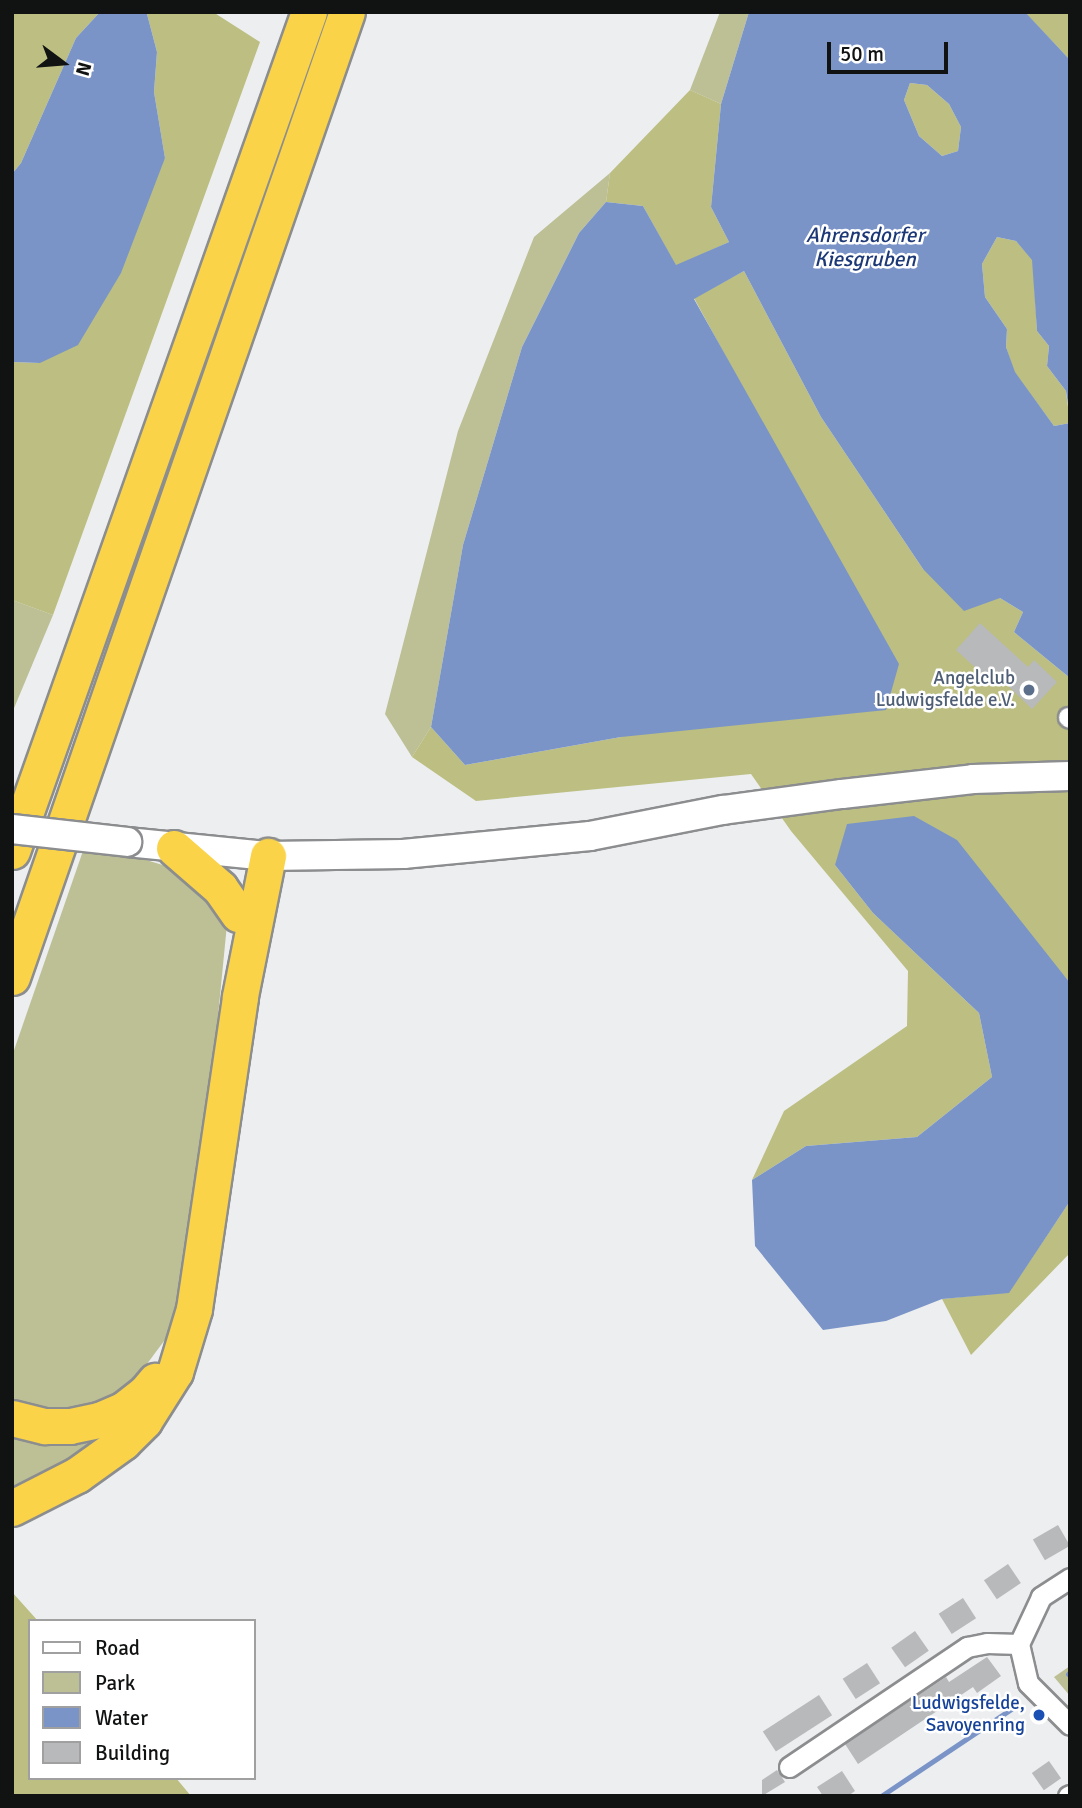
<!DOCTYPE html>
<style>
body{margin:0}
#map{position:relative;width:1082px;height:1808px;overflow:hidden;background:#edeef0;font-family:Signika,sans-serif}
div>[style]{position:absolute}
.green>*{inset:0;background:#bdbf95}
.forest>*{inset:0;background:#bcbf81}
.water>*{inset:0;background:#7a94c8}
.stream>*{height:5px;margin:-2.5px;padding:0 2.5px;transform-origin:2.5px;border-radius:2.5px;background:#7a94c8}
.building>*{inset:0;background:#b8b9bb;transform-origin:0 0}
.roads{filter:drop-shadow(2px 0 #8c8d8f) drop-shadow(-2px 0 #8c8d8f) drop-shadow(0 2px #8c8d8f) drop-shadow(0 -2px #8c8d8f)}
.street>*{height:19px;margin:-9.5px;padding:0 9.5px;transform-origin:9.5px;border-radius:9.5px;background:#fff}
.secondary>*{height:28px;margin:-14px;padding:0 14px;transform-origin:14px;border-radius:14px;background:#fff}
.highway>*{height:35px;margin:-17.5px;padding:0 17.5px;transform-origin:17.5px;border-radius:17.5px;background:#fad349}
.bridges{filter:drop-shadow(2px 0 #8c8d8f) drop-shadow(-2px 0 #8c8d8f) drop-shadow(0 2px #8c8d8f) drop-shadow(0 -2px #8c8d8f)}
.secondary-bridge>*{height:28px;margin:-14px;padding:0 14px;transform-origin:14px;border-radius:14px;background:#fff}
.dots>*{width:19px;height:19px;translate:-50% -50%;box-sizing:border-box;border:4px solid #fff;border-radius:50%}
span{translate:-50% -50%;white-space:nowrap;text-align:center;line-height:1.15;-webkit-text-stroke:5px #fff;paint-order:stroke}
.service-label{font-size:19px;color:#4e5e75}
.right{translate:-100% -50%;text-align:right}
.transit-label{font-size:19px;color:#164399}
.water-label{font-size:21px;color:#1c3876;font-style:italic}
.frame{position:absolute;inset:0;border:14px solid #111212;pointer-events:none}
.legend{position:absolute;left:28px;top:1619px;width:228px;height:161px;box-sizing:border-box;background:#fff;border:2px solid #a0a0a0;margin:0;padding:9px 12px;list-style:none;font-size:21px;color:#111212}
.legend li{display:flex;align-items:center;gap:14px;height:35px}
.legend b{width:35px;border:2px solid #a0a0a0}
.north{position:absolute;left:28px;top:28px;width:70px;height:70px;-webkit-text-stroke:5px #fff;paint-order:stroke;rotate:106deg;font-size:19px;font-weight:700;line-height:28px;text-align:center;color:#111212}
.north::after{content:'';display:block;margin:auto;width:24px;height:32px;background:#111212;clip-path:polygon(50% 0,100% 100%,50% 72%,0 100%)}
.scale{position:absolute;left:827px;top:42px;width:121px;height:32px;box-sizing:border-box;border:4px solid #111212;border-top:0;padding-left:9px;font-size:21px;line-height:24px;white-space:nowrap;color:#111212;-webkit-text-stroke:5px #fff;paint-order:stroke}
</style>
<div id="map">
<div class="green">
<div style="clip-path:polygon(720px 12px,749px 12px,721px 104px,690px 90px)"></div>
<div style="clip-path:polygon(610px 173px,606px 202px,579px 233px,522px 347px,463px 545px,431px 727px,412px 757px,385px 714px,458px 431px,534px 237px)"></div>
<div style="clip-path:polygon(12px 600px,53px 615px,12px 713px)"></div>
<div style="clip-path:polygon(84px 848px,123px 853px,189px 873px,228px 914px,214px 1057px,173px 1329px,120px 1400px,46px 1413px,12px 1398px,12px 1056px)"></div>
<div style="clip-path:polygon(131px 1416px,12px 1500px,12px 1427px)"></div>
<div style="clip-path:polygon(1070px 1666px,1070px 1696px,1054px 1677px)"></div>
</div>
<div class="forest">
<div style="clip-path:polygon(12px 12px,100px 12px,76px 38px,21px 163px,12px 174px)"></div>
<div style="clip-path:polygon(143px 12px,213px 12px,260px 42px,53px 615px,12px 600px,12px 362px,40px 363px,165px 158px,154px 92px,157px 52px,147px 14px)"></div>
<div style="clip-path:polygon(1025px 12px,1070px 12px,1070px 60px,1030px 18px)"></div>
<div style="clip-path:polygon(910px 83px,927px 85px,949px 104px,961px 127px,958px 151px,942px 156px,919px 136px,904px 100px)"></div>
<div style="clip-path:polygon(690px 90px,721px 104px,711px 207px,729px 242px,676px 266px,643px 206px,606px 202px,610px 173px)"></div>
<div style="clip-path:polygon(997px 237px,1016px 241px,1033px 260px,1037px 331px,1049px 346px,1047px 366px,1066px 391px,1070px 423px,1054px 426px,1014px 372px,1006px 347px,1007px 329px,985px 297px,982px 264px)"></div>
<div style="clip-path:polygon(744px 271px,821px 417px,923px 569px,1000px 598px,1023px 612px,1014px 632px,1070px 678px,1070px 983px,1025px 930px,835px 865px,873px 913px,979px 1013px,992px 1077px,917px 1137px,806px 1146px,752px 1180px,784px 1111px,907px 1026px,908px 971px,791px 831px,751px 774px,476px 801px,412px 757px,431px 727px,465px 765px,621px 737px,784px 464px,694px 298px)"></div>
<div style="clip-path:polygon(1070px 1201px,1070px 1253px,971px 1355px,942px 1299px,1009px 1292px)"></div>
<div style="clip-path:polygon(12px 1592px,38px 1621px,30px 1621px,30px 1778px,176px 1778px,191px 1796px,12px 1796px)"></div>
</div>
<div class="water">
<div style="clip-path:polygon(100px 12px,147px 14px,157px 52px,154px 92px,165px 158px,121px 273px,78px 345px,40px 363px,12px 362px,12px 174px,21px 163px,76px 38px)"></div>
<div style="clip-path:polygon(evenodd,749px 12px,1025px 12px,1070px 60px,1070px 417px,1066px 391px,1047px 366px,1049px 346px,1037px 331px,1032px 260px,1016px 241px,997px 237px,982px 264px,985px 297px,1007px 329px,1006px 347px,1015px 372px,1054px 426px,1070px 423px,1070px 678px,1014px 632px,1023px 612px,1000px 598px,964px 611px,923px 569px,821px 417px,744px 271px,694px 299px,899px 664px,886px 710px,621px 737px,465px 765px,431px 727px,463px 545px,522px 347px,579px 233px,606px 202px,643px 206px,676px 265px,729px 242px,711px 207px,721px 104px,749px 12px,910px 83px,927px 85px,949px 104px,961px 127px,958px 151px,942px 156px,919px 136px,904px 100px,910px 83px)"></div>
<div style="clip-path:polygon(914px 816px,957px 840px,1070px 983px,1070px 1201px,1009px 1293px,942px 1299px,886px 1321px,823px 1330px,755px 1246px,752px 1180px,806px 1146px,917px 1137px,992px 1077px,979px 1013px,873px 913px,835px 865px,847px 824px)"></div>
</div>
<div class="stream">
<div style="left:1068px;top:1674px;width:3px;rotate:-45deg"></div>
<div style="left:881px;top:1796px;width:164px;rotate:-33.8deg"></div>
</div>
<div class="building">
<div style="clip-path:polygon(980px 623px,1028px 667px,1034px 660px,1057px 682px,1032px 709px,996px 674px,990px 681px,956px 650px)"></div>
<div style="left:1058px;top:1525px;width:24px;height:29px;rotate:60deg"></div>
<div style="left:1008px;top:1564px;width:23px;height:29px;rotate:56deg"></div>
<div style="left:963px;top:1598px;width:24px;height:29px;rotate:57deg"></div>
<div style="left:915px;top:1631px;width:24px;height:29px;rotate:55deg"></div>
<div style="clip-path:polygon(987px 1657px,1001px 1676px,977px 1693px,973px 1687px,858px 1764px,845px 1744px,946px 1677px,949px 1682px)"></div>
<div style="left:867px;top:1663px;width:24px;height:29px;rotate:57deg"></div>
<div style="left:819px;top:1695px;width:24px;height:67px;rotate:57deg"></div>
<div style="left:1049px;top:1761px;width:21px;height:21px;rotate:55deg"></div>
<div style="clip-path:polygon(777px 1770px,785px 1782px,762px 1796px,762px 1780px)"></div>
<div style="clip-path:polygon(842px 1771px,855px 1791px,848px 1796px,823px 1796px,817px 1787px)"></div>
</div>
<div class="roads">
<div class="street">
<div style="left:1068px;top:717px;width:2px;rotate:27deg"></div>
<div style="left:1070px;top:1578px;width:35px;rotate:147deg"></div>
<div style="left:1041px;top:1597px;width:52px;rotate:115.1deg"></div>
<div style="left:1019px;top:1644px;width:40px;rotate:77deg"></div>
<div style="left:1028px;top:1683px;width:59px;rotate:45deg"></div>
<div style="left:789px;top:1767px;width:215px;rotate:-34deg"></div>
<div style="left:967px;top:1647px;width:20px;rotate:-11deg"></div>
<div style="left:987px;top:1643px;width:32px;rotate:2deg"></div>
<div style="left:1068px;top:1796px;width:2px;rotate:-27deg"></div>
</div>
<div class="secondary">
<div style="left:127px;top:842px;width:142px;rotate:5.7deg"></div>
<div style="left:268px;top:856px;width:135px;rotate:-0.8deg"></div>
<div style="left:403px;top:854px;width:188px;rotate:-5.5deg"></div>
<div style="left:590px;top:836px;width:136px;rotate:-11.1deg"></div>
<div style="left:723px;top:810px;width:120px;rotate:-7.7deg"></div>
<div style="left:842px;top:794px;width:132px;rotate:-6.5deg"></div>
<div style="left:973px;top:779px;width:97px;rotate:-1.8deg"></div>
</div>
<div class="highway">
<div style="left:174px;top:848px;width:61px;rotate:41deg"></div>
<div style="left:220px;top:888px;width:32px;rotate:55deg"></div>
<div style="left:12px;top:851px;width:890px;rotate:-70.51deg"></div>
<div style="left:12px;top:977px;width:1021px;rotate:-70.86deg"></div>
<div style="left:12px;top:1418px;width:34px;rotate:14deg"></div>
<div style="left:45px;top:1426px;width:25px"></div>
<div style="left:70px;top:1426px;width:30px;rotate:-12deg"></div>
<div style="left:99px;top:1420px;width:26px;rotate:-23deg"></div>
<div style="left:123px;top:1410px;width:28px;rotate:-38deg"></div>
<div style="left:145px;top:1393px;width:16px;rotate:-50deg"></div>
<div style="left:12px;top:1508px;width:73px;rotate:-26.9deg"></div>
<div style="left:77px;top:1475px;width:57px;rotate:-35.7deg"></div>
<div style="left:123px;top:1442px;width:30px;rotate:-45deg"></div>
<div style="left:144px;top:1421px;width:58px;rotate:-57.7deg"></div>
<div style="left:175px;top:1372px;width:66px;rotate:-73.2deg"></div>
<div style="left:194px;top:1309px;width:316px;rotate:-81.6deg"></div>
<div style="left:240px;top:996px;width:143px;rotate:-78.7deg"></div>
</div>
</div>
<div class="bridges">
<div class="secondary-bridge">
<div style="left:12px;top:829px;width:116px;rotate:6.4deg"></div>
</div>
</div>
<div class="dots">
<div style="left:1029px;top:690px;background:#5c6f8a"></div>
<div style="left:1039px;top:1715px;background:#1a4fb4"></div>
</div>
<div class="service-label">
<span class="right" style="left:1015px;top:690px">Angelclub<br>Ludwigsfelde e.V.</span>
</div>
<div class="transit-label">
<span class="right" style="left:1025px;top:1715px">Ludwigsfelde,<br>Savoyenring</span>
</div>
<div class="water-label">
<span style="left:865px;top:247px">Ahrensdorfer<br>Kiesgruben</span>
</div>
<div class="frame"></div>
<ul class="legend">
<li><b style="height:9px;background:#fff"></b>Road</li>
<li><b style="height:19px;background:#bdbf95"></b>Park</li>
<li><b style="height:19px;background:#7a94c8"></b>Water</li>
<li><b style="height:19px;background:#b8b9bb"></b>Building</li>
</ul>
<div class="north">N</div>
<div class="scale">50 m</div>
</div>
